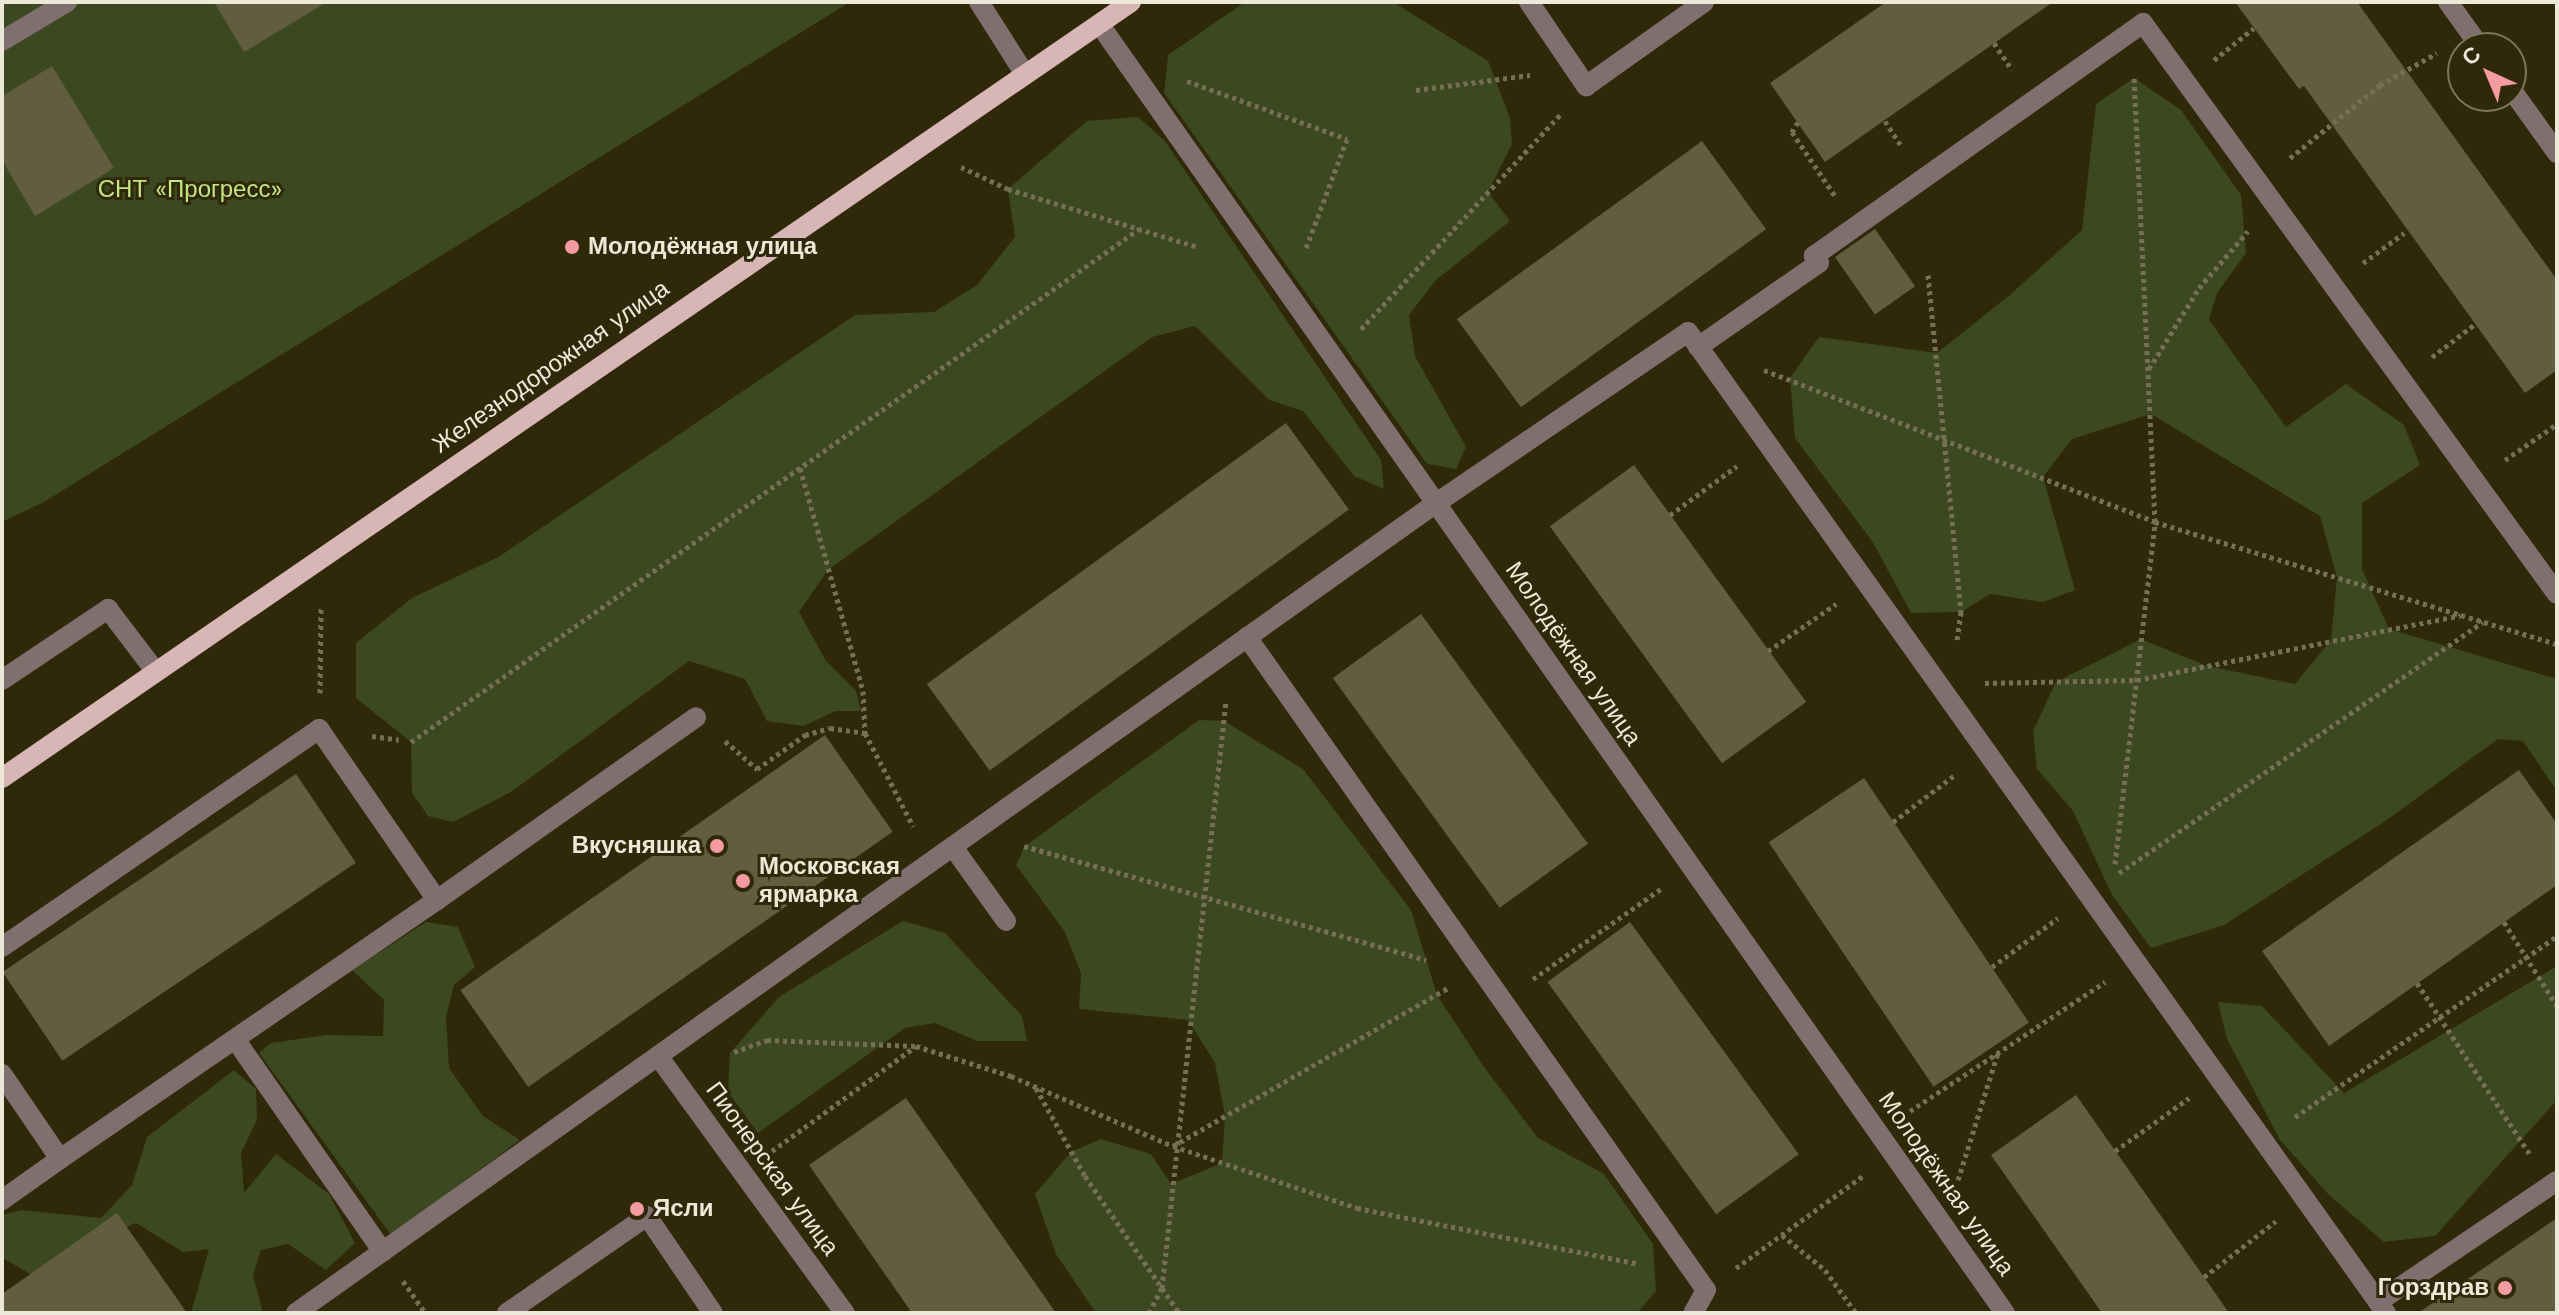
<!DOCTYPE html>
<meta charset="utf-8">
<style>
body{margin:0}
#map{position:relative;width:2559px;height:1315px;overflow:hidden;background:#2f290a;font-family:"Work Sans",sans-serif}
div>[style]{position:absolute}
.green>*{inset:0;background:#3b4820}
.building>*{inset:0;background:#635d3f;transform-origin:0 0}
.path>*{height:5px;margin-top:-2.5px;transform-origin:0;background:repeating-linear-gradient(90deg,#756f56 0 4px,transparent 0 8px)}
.minor>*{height:20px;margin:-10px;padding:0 10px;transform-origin:10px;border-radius:10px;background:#806f6f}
.major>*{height:20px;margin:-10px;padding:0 10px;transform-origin:10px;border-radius:10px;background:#d8b6b6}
.dots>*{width:22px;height:22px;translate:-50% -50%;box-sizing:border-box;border:4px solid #2f290a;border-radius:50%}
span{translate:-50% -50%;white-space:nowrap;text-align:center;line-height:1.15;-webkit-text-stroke:6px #2f290a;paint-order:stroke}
.park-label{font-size:24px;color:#c3e581}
.poi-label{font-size:24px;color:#ede9d8;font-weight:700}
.left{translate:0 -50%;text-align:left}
.right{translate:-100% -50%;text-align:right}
.street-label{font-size:24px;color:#ede9d8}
.frame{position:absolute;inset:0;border:4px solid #ede9d8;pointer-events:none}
.north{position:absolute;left:2447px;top:32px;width:80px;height:80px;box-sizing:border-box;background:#2f290a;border:2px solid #7b765c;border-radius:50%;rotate:316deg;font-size:22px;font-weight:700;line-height:32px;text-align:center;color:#ede9d8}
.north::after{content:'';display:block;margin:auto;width:28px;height:36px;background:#f49aa1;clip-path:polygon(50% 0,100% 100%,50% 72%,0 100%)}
</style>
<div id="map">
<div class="green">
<div style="clip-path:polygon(2px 2px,850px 2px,44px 502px,2px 522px)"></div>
<div style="clip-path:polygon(1245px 2px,1393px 2px,1488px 61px,1510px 118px,1512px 144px,1488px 192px,1510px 221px,1436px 280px,1409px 315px,1415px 356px,1466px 447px,1456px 469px,1427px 464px,1164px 93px,1168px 55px)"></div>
<div style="clip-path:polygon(2134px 78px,2181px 110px,2241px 195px,2246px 253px,2217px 293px,2209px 320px,2286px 427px,2346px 384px,2404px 425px,2420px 465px,2362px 503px,2362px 569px,2389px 629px,2557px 679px,2557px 791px,2523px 741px,2498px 739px,2384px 822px,2224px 925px,2151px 948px,2112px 895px,2073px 811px,2037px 769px,2033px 731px,2056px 682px,2141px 639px,2207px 666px,2295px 684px,2331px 640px,2337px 577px,2320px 516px,2151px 414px,2072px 439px,2043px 477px,2075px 590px,2043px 602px,1990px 594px,1961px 612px,1911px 613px,1872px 541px,1795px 438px,1790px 378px,1819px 337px,1937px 353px,2011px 294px,2082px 230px,2096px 104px)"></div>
<div style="clip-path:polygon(1138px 117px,1165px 141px,1381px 460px,1384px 489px,1354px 476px,1303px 411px,1269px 400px,1195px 326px,1152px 337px,828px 570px,799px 612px,826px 661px,856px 691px,861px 711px,835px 711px,804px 726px,767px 721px,745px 679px,689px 661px,511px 792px,453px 822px,428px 816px,412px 793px,411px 742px,356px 698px,356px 643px,412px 598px,500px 556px,855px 315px,934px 312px,977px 285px,1015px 237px,1008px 189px,1087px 121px)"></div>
<div style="clip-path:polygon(1199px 720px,1224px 721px,1303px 769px,1411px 910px,1437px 995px,1484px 1067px,1538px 1138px,1604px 1174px,1653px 1244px,1656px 1291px,1637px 1313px,1096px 1313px,1056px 1254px,1035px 1194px,1071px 1152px,1101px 1139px,1151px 1154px,1171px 1184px,1222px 1163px,1225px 1116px,1215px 1063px,1188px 1020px,1079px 1009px,1081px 973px,1065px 932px,1016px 865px,1025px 846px)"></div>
<div style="clip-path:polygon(903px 921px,945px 933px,1022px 1016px,1027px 1041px,977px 1041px,935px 1023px,905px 1028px,758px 1133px,728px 1092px,730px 1053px,779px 997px)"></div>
<div style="clip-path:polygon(426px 922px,458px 927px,475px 967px,454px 985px,446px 1017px,449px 1068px,483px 1116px,520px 1140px,391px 1235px,259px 1053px,271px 1043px,326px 1035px,383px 1036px,384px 1000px,352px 970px)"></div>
<div style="clip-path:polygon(2557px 966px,2557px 1100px,2435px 1236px,2384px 1242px,2329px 1195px,2280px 1140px,2227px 1039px,2218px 1002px,2262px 1006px,2344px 1093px)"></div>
<div style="clip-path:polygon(234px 1070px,256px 1089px,257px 1120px,241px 1153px,244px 1193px,276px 1154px,329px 1194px,355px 1243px,326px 1270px,288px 1244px,261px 1250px,253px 1275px,263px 1313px,191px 1313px,209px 1249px,183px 1252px,136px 1223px,97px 1238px,37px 1278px,3px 1258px,2px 1215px,21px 1210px,101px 1218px,132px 1185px,147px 1137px)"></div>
</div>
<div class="building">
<div style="clip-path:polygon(214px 2px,327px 2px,244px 52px)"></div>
<div style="clip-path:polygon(1886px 2px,2053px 2px,1825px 162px,1770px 83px)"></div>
<div style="clip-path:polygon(2235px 2px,2357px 2px,2557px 280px,2557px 370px,2525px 393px,2304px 86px,2299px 89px)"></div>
<div style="clip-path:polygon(52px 66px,114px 168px,35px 216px,2px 160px,2px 96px)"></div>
<div style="left:1702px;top:141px;width:109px;height:303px;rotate:54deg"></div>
<div style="left:1875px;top:229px;width:70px;height:49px;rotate:55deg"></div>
<div style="left:1286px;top:423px;width:107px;height:444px;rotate:54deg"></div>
<div style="left:1634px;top:465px;width:293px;height:104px;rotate:54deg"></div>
<div style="left:1421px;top:614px;width:284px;height:109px;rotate:54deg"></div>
<div style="left:825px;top:735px;width:118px;height:445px;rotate:55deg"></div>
<div style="clip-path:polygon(2519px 770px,2557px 824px,2557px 885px,2329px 1046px,2262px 951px)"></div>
<div style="left:296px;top:774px;width:107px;height:354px;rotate:56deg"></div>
<div style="left:1864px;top:778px;width:295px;height:115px;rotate:56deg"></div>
<div style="left:1630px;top:922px;width:287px;height:102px;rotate:54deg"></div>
<div style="clip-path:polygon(2076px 1095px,2204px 1277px,2229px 1313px,2102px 1313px,1991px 1155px)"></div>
<div style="clip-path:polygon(906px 1098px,1056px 1313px,912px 1313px,809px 1165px)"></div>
<div style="clip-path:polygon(117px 1213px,187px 1313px,2px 1313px,2px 1294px)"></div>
<div style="clip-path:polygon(2557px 1218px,2557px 1313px,2418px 1313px)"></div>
</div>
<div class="path">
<div style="left:1994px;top:43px;width:32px;rotate:56deg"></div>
<div style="left:2214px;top:60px;width:51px;rotate:-38.7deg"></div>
<div style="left:1187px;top:81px;width:170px;rotate:19.9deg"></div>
<div style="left:1347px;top:139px;width:120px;rotate:110.6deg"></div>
<div style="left:1416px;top:90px;width:115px;rotate:-7.5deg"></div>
<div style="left:1885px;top:121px;width:31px;rotate:57deg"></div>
<div style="left:1798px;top:122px;width:12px;rotate:121deg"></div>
<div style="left:1792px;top:132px;width:77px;rotate:56.1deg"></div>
<div style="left:2290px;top:158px;width:116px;rotate:-39deg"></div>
<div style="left:2380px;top:85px;width:65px;rotate:-29.3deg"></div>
<div style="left:961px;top:167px;width:52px;rotate:25.1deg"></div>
<div style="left:1008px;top:189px;width:199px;rotate:17deg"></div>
<div style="left:2363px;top:263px;width:51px;rotate:-36.2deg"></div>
<div style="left:1928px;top:275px;width:339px;rotate:84.4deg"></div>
<div style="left:1961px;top:612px;width:28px;rotate:98deg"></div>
<div style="left:1361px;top:329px;width:294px;rotate:-47.1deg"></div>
<div style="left:2432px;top:357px;width:54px;rotate:-37.5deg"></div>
<div style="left:2149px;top:369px;width:95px;rotate:-58.3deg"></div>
<div style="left:2199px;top:288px;width:75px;rotate:-49.3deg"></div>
<div style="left:1764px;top:370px;width:420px;rotate:21.2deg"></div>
<div style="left:2155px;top:522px;width:420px;rotate:16.9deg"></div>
<div style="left:2505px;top:460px;width:63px;rotate:-34.7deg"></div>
<div style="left:800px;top:468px;width:232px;rotate:74.2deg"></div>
<div style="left:863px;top:691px;width:42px;rotate:87.3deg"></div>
<div style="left:865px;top:733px;width:105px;rotate:62.7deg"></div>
<div style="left:1670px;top:515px;width:83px;rotate:-36.2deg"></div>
<div style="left:1768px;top:651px;width:83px;rotate:-34.7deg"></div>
<div style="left:1985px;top:683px;width:152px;rotate:-1.1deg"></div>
<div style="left:2137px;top:680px;width:330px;rotate:-11.3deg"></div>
<div style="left:320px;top:693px;width:86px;rotate:-89.3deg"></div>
<div style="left:372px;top:736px;width:27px;rotate:8deg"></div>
<div style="left:725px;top:741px;width:43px;rotate:41.2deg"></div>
<div style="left:757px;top:769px;width:59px;rotate:-35.3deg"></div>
<div style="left:805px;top:735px;width:26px;rotate:-16deg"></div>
<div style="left:830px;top:728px;width:35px;rotate:8deg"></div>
<div style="left:411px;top:742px;width:891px;rotate:-35.17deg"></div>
<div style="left:1893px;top:822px;width:79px;rotate:-37.3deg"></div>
<div style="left:1024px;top:846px;width:418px;rotate:15.8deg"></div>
<div style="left:2115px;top:864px;width:344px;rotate:-83.3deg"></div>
<div style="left:2155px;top:522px;width:445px;rotate:-92.7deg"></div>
<div style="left:2119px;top:873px;width:442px;rotate:-34.6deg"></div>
<div style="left:2504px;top:922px;width:99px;rotate:57.8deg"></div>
<div style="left:1992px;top:967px;width:82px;rotate:-36.6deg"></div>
<div style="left:1533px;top:979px;width:158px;rotate:-35.2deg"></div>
<div style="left:2417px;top:983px;width:204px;rotate:56.6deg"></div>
<div style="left:734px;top:1052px;width:35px;rotate:-20deg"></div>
<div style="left:767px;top:1040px;width:149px;rotate:2.3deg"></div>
<div style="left:916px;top:1046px;width:100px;rotate:17.5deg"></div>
<div style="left:1011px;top:1076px;width:176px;rotate:23.4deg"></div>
<div style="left:1173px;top:1146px;width:194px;rotate:18.6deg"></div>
<div style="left:1357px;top:1208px;width:288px;rotate:11.2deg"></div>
<div style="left:1036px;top:1088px;width:101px;rotate:60.9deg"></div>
<div style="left:1085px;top:1176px;width:166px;rotate:55.5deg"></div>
<div style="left:1910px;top:1111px;width:234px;rotate:-33.5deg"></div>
<div style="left:2295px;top:1117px;width:318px;rotate:-34.6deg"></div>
<div style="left:1173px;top:1146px;width:317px;rotate:-29.9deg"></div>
<div style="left:772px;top:1151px;width:178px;rotate:-36.1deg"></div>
<div style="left:2115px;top:1151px;width:91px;rotate:-35.6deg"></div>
<div style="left:1958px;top:1180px;width:134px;rotate:-72.6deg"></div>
<div style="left:1782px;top:1235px;width:55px;rotate:39.1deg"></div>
<div style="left:1825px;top:1270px;width:53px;rotate:54.2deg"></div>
<div style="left:1736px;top:1268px;width:158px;rotate:-36deg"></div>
<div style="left:2204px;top:1277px;width:91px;rotate:-37.9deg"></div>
<div style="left:403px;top:1281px;width:39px;rotate:55deg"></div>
<div style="left:1149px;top:1313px;width:28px;rotate:-63deg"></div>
<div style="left:1162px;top:1288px;width:590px;rotate:-83.78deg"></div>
</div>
<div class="minor">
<div style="left:979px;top:2px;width:84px;rotate:57.6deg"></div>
<div style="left:1529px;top:2px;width:102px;rotate:55.8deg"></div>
<div style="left:1586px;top:86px;width:145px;rotate:-35.4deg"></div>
<div style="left:2448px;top:2px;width:57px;rotate:54.3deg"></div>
<div style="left:1100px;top:25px;width:1574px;rotate:54.91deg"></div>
<div style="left:2px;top:41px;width:76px;rotate:-31deg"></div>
<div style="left:2511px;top:89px;width:79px;rotate:54.3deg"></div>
<div style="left:1698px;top:347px;width:147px;rotate:-34.8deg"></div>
<div style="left:1819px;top:263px;width:9px;rotate:-126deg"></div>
<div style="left:1814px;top:256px;width:403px;rotate:-35.3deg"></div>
<div style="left:2143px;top:23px;width:705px;rotate:54.06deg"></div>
<div style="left:1247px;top:637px;width:798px;rotate:54.9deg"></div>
<div style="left:1706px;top:1290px;width:26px;rotate:119deg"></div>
<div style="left:2px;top:680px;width:128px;rotate:-33.8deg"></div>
<div style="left:108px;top:609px;width:79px;rotate:52.7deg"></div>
<div style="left:953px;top:847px;width:91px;rotate:54.4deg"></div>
<div style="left:437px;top:900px;width:317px;rotate:-35.2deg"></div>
<div style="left:2px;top:947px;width:385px;rotate:-34.5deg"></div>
<div style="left:319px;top:729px;width:208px;rotate:55.4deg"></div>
<div style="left:437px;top:900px;width:457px;rotate:145.5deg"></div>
<div style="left:60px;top:1159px;width:103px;rotate:-124.3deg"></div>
<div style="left:235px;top:1039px;width:259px;rotate:55.2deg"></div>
<div style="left:658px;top:1056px;width:318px;rotate:54deg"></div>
<div style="left:2px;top:1200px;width:71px;rotate:-35.3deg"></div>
<div style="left:2378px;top:1302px;width:216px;rotate:-34.1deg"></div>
<div style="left:296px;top:1313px;width:1397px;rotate:-35.39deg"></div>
<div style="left:1435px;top:504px;width:306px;rotate:-34.2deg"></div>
<div style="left:1688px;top:332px;width:1204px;rotate:54.57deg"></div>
<div style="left:507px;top:1313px;width:170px;rotate:-34.7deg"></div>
<div style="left:647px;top:1216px;width:117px;rotate:55.8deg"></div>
</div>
<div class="major">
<div style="left:2px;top:778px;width:1370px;rotate:-34.5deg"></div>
</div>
<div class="dots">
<div style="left:572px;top:247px;background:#f49aa1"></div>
<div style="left:717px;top:846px;background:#f49aa1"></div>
<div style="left:743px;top:881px;background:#f49aa1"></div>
<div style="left:637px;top:1209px;background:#f49aa1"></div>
<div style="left:2505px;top:1288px;background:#f49aa1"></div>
</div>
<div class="park-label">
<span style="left:190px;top:190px">СНТ «Прогресс»</span>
</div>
<div class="poi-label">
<span class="left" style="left:588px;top:247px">Молодёжная улица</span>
<span class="right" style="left:701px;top:846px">Вкусняшка</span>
<span class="left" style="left:759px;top:881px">Московская<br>ярмарка</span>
<span class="left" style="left:653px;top:1209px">Ясли</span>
<span class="right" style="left:2489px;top:1288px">Горздрав</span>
</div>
<div class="street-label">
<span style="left:551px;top:367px;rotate:-35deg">Железнодорожная улица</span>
<span style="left:1573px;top:654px;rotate:55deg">Молодёжная улица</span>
<span style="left:772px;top:1169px;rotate:54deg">Пионерская улица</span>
<span style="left:1946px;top:1184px;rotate:55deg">Молодёжная улица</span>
</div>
<div class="frame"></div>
<div class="north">С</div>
</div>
